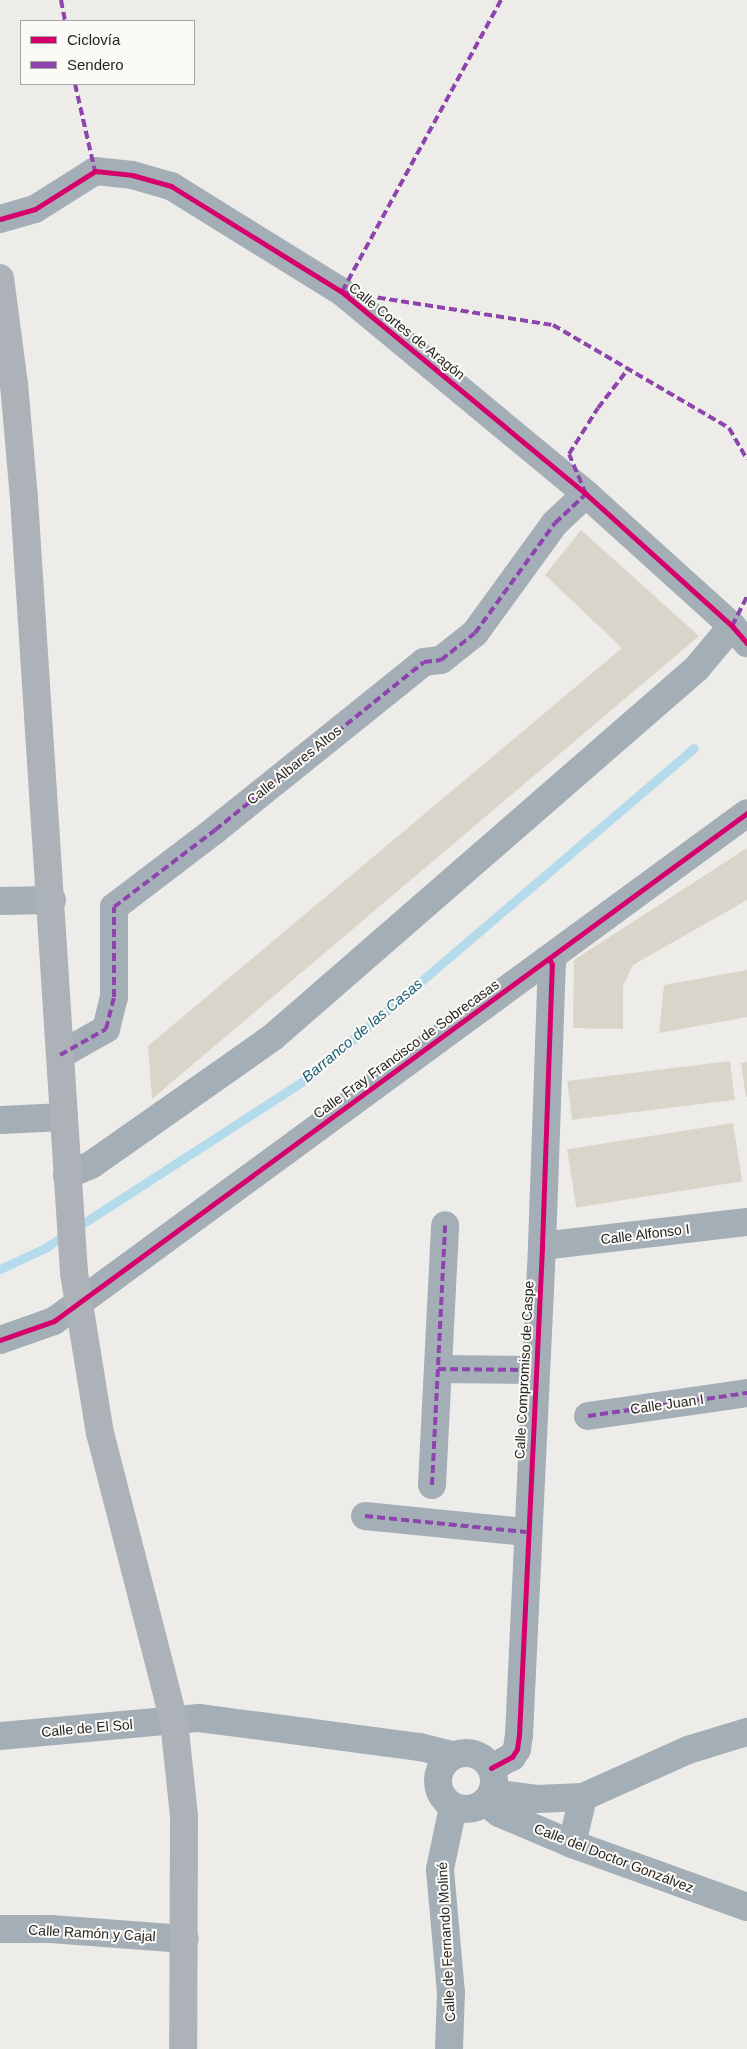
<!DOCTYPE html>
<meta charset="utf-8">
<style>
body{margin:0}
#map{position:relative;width:747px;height:2049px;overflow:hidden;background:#edece9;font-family:Arial,sans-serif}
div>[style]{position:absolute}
.stream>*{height:9px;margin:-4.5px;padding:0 4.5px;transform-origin:4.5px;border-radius:4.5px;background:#b4dbec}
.building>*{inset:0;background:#d9d5ca;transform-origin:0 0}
.minor>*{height:28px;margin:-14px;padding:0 14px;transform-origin:14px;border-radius:14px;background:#a4aeb7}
.minor>.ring{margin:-14px;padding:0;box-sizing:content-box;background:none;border:28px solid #a4aeb7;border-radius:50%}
.highway>*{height:28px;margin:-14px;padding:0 14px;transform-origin:14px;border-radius:14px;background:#acb2b8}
.quiet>*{height:4px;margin-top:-2px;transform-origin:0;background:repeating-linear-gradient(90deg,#8e44ad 0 8px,transparent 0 12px)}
.cycleway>*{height:5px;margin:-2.5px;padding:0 2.5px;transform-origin:2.5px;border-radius:2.5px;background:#d6006c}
span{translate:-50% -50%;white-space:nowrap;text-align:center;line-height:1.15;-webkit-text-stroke:4px #fcfaf6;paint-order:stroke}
.street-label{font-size:14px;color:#252523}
.water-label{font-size:15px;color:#185d78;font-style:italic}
.legend{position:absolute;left:20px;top:20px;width:175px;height:65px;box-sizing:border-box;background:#fcfaf6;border:1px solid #a6a5a2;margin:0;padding:6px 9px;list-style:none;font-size:15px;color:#252523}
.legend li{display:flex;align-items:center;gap:10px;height:25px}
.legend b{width:25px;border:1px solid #a6a5a2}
</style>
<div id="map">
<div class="stream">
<div style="left:0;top:1269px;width:50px;rotate:-25deg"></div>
<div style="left:45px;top:1248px;width:315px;rotate:-32.9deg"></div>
<div style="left:309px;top:1077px;width:506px;rotate:-40.52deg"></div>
</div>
<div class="building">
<div style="clip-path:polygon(581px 530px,699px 636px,152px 1099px,148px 1046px,622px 648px,545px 575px)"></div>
<div style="clip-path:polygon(747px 848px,747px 900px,633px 965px,623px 986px,623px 1029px,573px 1028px,574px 960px)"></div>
<div style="clip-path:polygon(747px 970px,747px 1017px,659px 1033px,664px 985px)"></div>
<div style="left:730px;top:1061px;width:39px;height:164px;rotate:83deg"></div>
<div style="clip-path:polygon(747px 1062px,747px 1097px,746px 1097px,741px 1063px)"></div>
<div style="left:733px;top:1123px;width:59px;height:168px;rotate:81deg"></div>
</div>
<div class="minor">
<div style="left:0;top:219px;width:36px;rotate:-16deg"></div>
<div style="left:35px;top:209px;width:71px;rotate:-32.3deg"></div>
<div style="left:95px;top:171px;width:37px;rotate:6deg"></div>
<div style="left:132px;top:175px;width:41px;rotate:15.8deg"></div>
<div style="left:171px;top:186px;width:201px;rotate:31.8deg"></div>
<div style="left:342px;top:292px;width:317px;rotate:39.6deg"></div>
<div style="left:586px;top:494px;width:197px;rotate:42.1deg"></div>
<div style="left:732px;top:626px;width:23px;rotate:49deg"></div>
<div style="left:0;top:901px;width:52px;rotate:-1.1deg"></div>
<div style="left:60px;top:1055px;width:53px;rotate:-29.5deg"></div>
<div style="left:106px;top:1029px;width:33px;rotate:-76deg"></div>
<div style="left:114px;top:997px;width:90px;rotate:-90deg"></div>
<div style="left:114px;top:907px;width:127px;rotate:-37.3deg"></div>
<div style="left:215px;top:830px;width:268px;rotate:-38.8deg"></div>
<div style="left:424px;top:662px;width:17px;rotate:-7deg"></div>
<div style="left:441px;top:660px;width:43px;rotate:-38.5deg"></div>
<div style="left:475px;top:633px;width:136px;rotate:-54deg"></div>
<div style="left:555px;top:523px;width:42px;rotate:-43.1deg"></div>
<div style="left:0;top:1120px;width:64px;rotate:-2.7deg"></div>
<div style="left:67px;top:1175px;width:26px;rotate:-23deg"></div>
<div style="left:91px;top:1165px;width:223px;rotate:-35.1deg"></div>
<div style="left:273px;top:1037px;width:562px;rotate:-41.03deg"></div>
<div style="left:697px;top:668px;width:55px;rotate:-50.2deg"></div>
<div style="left:542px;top:1246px;width:206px;rotate:-6.7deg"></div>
<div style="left:0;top:1340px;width:57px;rotate:-19.4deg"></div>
<div style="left:54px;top:1321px;width:859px;rotate:-36.24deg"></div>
<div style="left:438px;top:1369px;width:96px;rotate:0.6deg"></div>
<div style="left:588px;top:1416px;width:161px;rotate:-8.2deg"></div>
<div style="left:432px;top:1485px;width:260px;rotate:-87.1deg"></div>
<div style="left:365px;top:1516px;width:162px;rotate:5.7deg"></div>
<div style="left:0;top:1736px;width:200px;rotate:-5.2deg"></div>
<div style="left:199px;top:1718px;width:223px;rotate:7.5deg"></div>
<div style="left:420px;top:1747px;width:34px;rotate:14deg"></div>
<div class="ring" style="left:438px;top:1753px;width:28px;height:28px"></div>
<div style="left:491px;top:1768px;width:24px;rotate:-28deg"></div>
<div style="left:512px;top:1757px;width:9px;rotate:-58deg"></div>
<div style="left:517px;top:1749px;width:14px;rotate:-82deg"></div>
<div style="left:519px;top:1735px;width:490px;rotate:-87.3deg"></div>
<div style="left:542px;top:1246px;width:282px;rotate:-88deg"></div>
<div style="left:552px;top:964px;width:6px;rotate:-121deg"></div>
<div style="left:492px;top:1793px;width:45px;rotate:7.6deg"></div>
<div style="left:537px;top:1799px;width:46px;rotate:-2.5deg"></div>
<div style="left:583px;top:1797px;width:115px;rotate:-24.1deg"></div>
<div style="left:688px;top:1750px;width:62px;rotate:-17deg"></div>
<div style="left:485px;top:1802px;width:18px;rotate:38deg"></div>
<div style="left:499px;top:1813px;width:79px;rotate:23deg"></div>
<div style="left:572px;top:1844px;width:186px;rotate:19.8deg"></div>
<div style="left:572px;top:1844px;width:48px;rotate:-76.8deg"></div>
<div style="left:0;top:1929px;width:51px"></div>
<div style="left:51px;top:1929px;width:134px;rotate:4.3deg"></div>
<div style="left:449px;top:2049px;width:56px;rotate:-88deg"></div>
<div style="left:451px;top:1993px;width:124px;rotate:-95.1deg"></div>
<div style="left:440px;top:1869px;width:63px;rotate:-78.2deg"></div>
</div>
<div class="highway">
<div style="left:0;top:278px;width:107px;rotate:82.5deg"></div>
<div style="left:14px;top:384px;width:115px;rotate:85deg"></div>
<div style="left:24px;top:499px;width:776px;rotate:86.3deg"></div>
<div style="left:74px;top:1273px;width:162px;rotate:80.8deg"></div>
<div style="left:100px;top:1433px;width:297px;rotate:75.6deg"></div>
<div style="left:174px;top:1721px;width:96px;rotate:84deg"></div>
<div style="left:184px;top:1816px;width:233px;rotate:90.2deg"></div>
</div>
<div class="quiet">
<div style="left:61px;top:0;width:21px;rotate:79deg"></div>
<div style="left:501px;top:0;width:332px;rotate:118.6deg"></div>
<div style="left:342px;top:292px;width:214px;rotate:8.9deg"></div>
<div style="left:553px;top:325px;width:204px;rotate:30.3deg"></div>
<div style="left:729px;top:428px;width:36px;rotate:60deg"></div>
<div style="left:75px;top:84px;width:89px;rotate:77.1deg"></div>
<div style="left:732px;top:626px;width:34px;rotate:-63deg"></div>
<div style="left:60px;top:1055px;width:53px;rotate:-29.5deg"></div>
<div style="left:106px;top:1029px;width:33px;rotate:-76deg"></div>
<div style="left:114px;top:997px;width:90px;rotate:-90deg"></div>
<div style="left:114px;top:907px;width:127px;rotate:-37.3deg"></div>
<div style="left:215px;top:830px;width:268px;rotate:-38.8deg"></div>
<div style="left:424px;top:662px;width:17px;rotate:-7deg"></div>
<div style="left:441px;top:660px;width:43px;rotate:-38.5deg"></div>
<div style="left:475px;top:633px;width:136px;rotate:-54deg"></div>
<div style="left:555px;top:523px;width:42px;rotate:-43.1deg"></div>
<div style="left:586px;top:494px;width:43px;rotate:-113deg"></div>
<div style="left:569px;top:454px;width:54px;rotate:-57.8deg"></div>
<div style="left:598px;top:408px;width:49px;rotate:-52.4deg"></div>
<div style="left:438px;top:1369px;width:96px;rotate:0.6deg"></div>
<div style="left:588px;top:1416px;width:161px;rotate:-8.2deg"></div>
<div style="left:432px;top:1485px;width:260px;rotate:-87.1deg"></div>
<div style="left:365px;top:1516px;width:162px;rotate:5.7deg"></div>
</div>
<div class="cycleway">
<div style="left:0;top:219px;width:36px;rotate:-16deg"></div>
<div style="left:35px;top:209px;width:71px;rotate:-32.3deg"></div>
<div style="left:95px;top:171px;width:37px;rotate:6deg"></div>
<div style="left:132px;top:175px;width:41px;rotate:15.8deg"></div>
<div style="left:171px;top:186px;width:201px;rotate:31.8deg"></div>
<div style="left:342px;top:292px;width:317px;rotate:39.6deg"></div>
<div style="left:586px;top:494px;width:197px;rotate:42.1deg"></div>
<div style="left:732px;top:626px;width:23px;rotate:49deg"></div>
<div style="left:0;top:1340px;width:57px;rotate:-19.4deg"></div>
<div style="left:54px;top:1321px;width:859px;rotate:-36.24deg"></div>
<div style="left:491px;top:1768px;width:24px;rotate:-28deg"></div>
<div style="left:512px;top:1757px;width:9px;rotate:-58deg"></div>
<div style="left:517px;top:1749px;width:14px;rotate:-82deg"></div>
<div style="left:519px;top:1735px;width:490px;rotate:-87.3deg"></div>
<div style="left:542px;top:1246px;width:282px;rotate:-88deg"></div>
<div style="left:552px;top:964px;width:6px;rotate:-121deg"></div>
</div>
<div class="street-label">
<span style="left:407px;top:331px;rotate:39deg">Calle Cortes de Aragón</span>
<span style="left:294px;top:765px;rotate:-39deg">Calle Albares Altos</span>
<span style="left:406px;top:1049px;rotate:-36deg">Calle Fray Francisco de Sobrecasas</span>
<span style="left:645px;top:1234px;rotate:-7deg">Calle Alfonso I</span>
<span style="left:524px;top:1370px;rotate:-87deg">Calle Compromiso de Caspe</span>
<span style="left:667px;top:1404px;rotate:-8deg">Calle Juan I</span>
<span style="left:87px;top:1728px;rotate:-5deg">Calle de El Sol</span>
<span style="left:614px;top:1858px;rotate:21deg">Calle del Doctor Gonzálvez</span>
<span style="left:92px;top:1933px;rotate:3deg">Calle Ramón y Cajal</span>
<span style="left:446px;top:1942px;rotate:-93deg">Calle de Fernando Moliné</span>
</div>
<div class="water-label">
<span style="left:362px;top:1030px;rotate:-40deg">Barranco de las Casas</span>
</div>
<ul class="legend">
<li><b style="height:6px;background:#d6006c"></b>Ciclovía</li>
<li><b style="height:6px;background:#8e44ad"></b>Sendero</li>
</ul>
</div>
